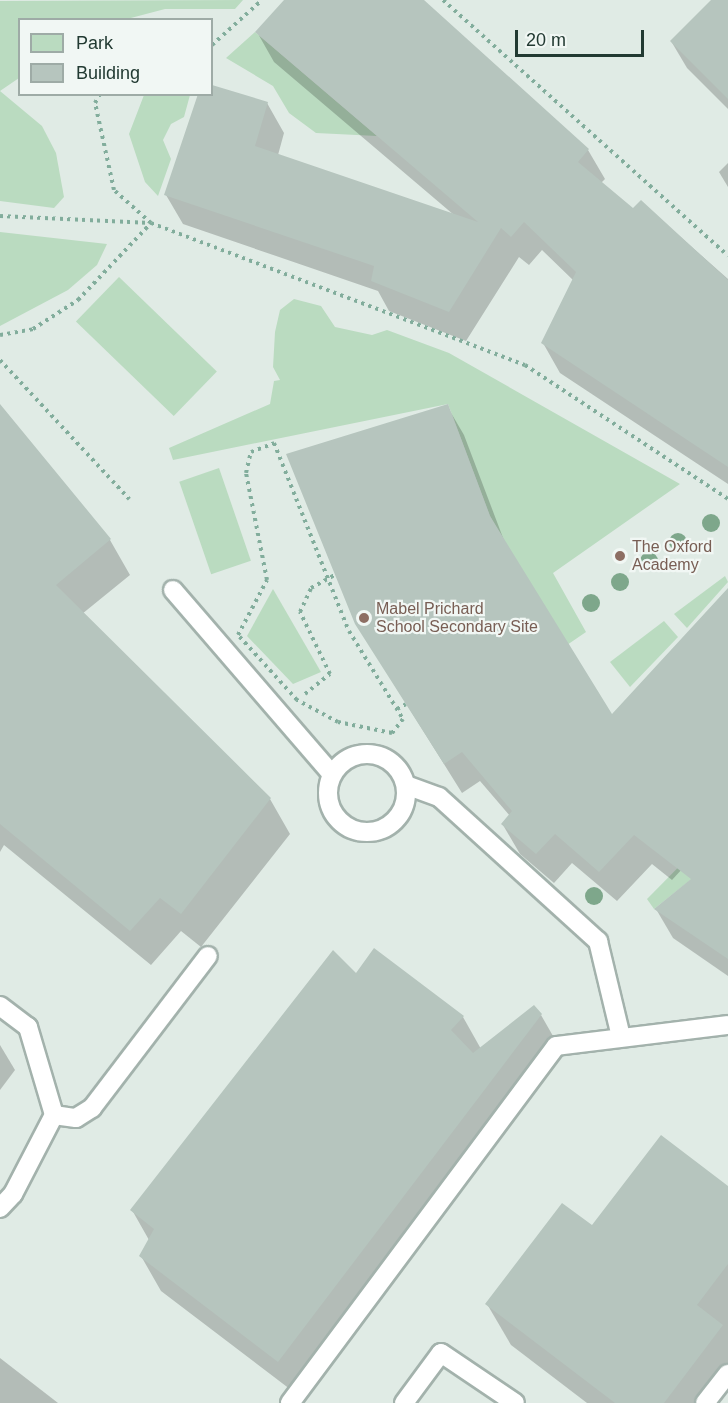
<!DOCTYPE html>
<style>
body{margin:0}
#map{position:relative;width:728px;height:1403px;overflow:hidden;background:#e0ebe5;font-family:Helvetica,sans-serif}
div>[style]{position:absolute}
.green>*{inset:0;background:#badbc0;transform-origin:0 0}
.shadow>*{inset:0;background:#0003}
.building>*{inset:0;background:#b6c5be}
.path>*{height:4px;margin-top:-2px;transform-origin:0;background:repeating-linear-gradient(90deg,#82ad9c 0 3px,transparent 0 7.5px)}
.roads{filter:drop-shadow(2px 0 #a3b2ac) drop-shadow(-2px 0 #a3b2ac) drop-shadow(0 2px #a3b2ac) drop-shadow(0 -2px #a3b2ac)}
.lane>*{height:18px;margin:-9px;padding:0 9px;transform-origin:9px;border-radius:9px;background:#fff}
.lane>.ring{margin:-9px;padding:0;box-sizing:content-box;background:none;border:18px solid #fff;border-radius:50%}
.trees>*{width:18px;height:18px;margin:-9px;border-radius:50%;background:#7ea78b}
.dots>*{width:16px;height:16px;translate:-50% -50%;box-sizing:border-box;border:3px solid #f1f7f4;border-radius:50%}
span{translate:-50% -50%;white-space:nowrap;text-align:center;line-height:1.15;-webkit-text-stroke:4.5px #f1f7f4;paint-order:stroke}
.education-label{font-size:16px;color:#785e54}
.left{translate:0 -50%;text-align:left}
.legend{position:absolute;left:18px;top:18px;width:195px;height:78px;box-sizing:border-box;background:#f1f7f4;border:2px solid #9eaba6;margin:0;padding:8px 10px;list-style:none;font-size:18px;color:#223a32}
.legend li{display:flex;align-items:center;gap:12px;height:30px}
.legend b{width:30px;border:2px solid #9eaba6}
.scale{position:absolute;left:515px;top:30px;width:129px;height:27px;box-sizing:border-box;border:3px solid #223a32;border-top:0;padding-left:8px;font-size:18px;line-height:21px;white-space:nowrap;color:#223a32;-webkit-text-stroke:4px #f1f7f4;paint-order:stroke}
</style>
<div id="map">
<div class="green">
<div style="clip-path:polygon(243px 0,235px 9px,165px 9px,127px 19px,20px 20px,19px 78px,0 91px,0 1px)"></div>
<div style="clip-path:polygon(255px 32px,377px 136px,316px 133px,289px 113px,273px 86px,226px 58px)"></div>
<div style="clip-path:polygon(0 91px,42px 126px,56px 153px,64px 197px,54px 208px,0 201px)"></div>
<div style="clip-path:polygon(144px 95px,190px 95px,184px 117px,171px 124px,163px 140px,171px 159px,158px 196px,145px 182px,129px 134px)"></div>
<div style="clip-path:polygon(0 232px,107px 244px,97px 265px,68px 290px,0 326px)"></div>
<div style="left:119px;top:277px;width:136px;height:62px;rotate:44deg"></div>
<div style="clip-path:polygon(294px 299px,321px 306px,335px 327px,372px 335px,387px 330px,449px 353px,680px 484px,553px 573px,586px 632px,567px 645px,532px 591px,490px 516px,448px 404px,173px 460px,169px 448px,270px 404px,274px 381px,280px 380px,273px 367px,275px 332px,280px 310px)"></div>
<div style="left:219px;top:468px;width:98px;height:42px;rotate:71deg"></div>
<div style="clip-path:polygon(725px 576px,728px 582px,687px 628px,674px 614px)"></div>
<div style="clip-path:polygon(273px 589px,321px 672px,293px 684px,247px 636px)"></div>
<div style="clip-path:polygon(664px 621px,678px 637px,630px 687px,610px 662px)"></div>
<div style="clip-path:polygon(724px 821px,728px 850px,654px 909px,647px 899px)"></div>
</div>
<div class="shadow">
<div style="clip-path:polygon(286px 0,422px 0,588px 150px,605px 179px,601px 183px,634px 211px,641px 202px,728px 279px,728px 484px,560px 373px,543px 343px,574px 281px,542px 250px,529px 265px,519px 257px,466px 341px,389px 311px,378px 291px,183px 224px,166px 195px,212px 86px,267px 103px,284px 133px,278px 155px,454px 215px,274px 62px,257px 32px)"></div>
<div style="clip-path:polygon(713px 0,728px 0,728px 109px,687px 68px,671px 41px)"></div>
<div style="clip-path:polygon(728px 163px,728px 187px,719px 172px)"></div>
<div style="clip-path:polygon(0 406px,110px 540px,130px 575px,82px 614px,270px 799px,290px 834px,201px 947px,181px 931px,151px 965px,4px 845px,0 852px)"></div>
<div style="clip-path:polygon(447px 406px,464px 435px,505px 543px,611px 717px,728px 590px,728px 819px,672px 880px,652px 864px,617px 901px,572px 863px,554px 883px,520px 854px,503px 825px,510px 816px,480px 781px,462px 793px,356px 623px)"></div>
<div style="clip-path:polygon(728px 852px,728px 976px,673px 938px,656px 909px)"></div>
<div style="clip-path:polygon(357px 975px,463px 1017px,481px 1049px,541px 1015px,561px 1050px,299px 1396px,161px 1291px,141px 1256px,149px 1240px,132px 1210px)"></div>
<div style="clip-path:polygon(0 1045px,15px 1070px,0 1090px)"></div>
<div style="clip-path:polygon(728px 1188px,728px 1390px,718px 1403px,587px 1403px,511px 1345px,487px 1304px,592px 1227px)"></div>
<div style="clip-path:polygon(0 1358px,58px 1403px,0 1403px)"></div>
</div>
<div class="building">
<div style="clip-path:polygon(284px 0,424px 0,589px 149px,578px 162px,633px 208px,641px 200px,728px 280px,728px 467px,541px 343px,576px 272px,524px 222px,511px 237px,501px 228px,449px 312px,371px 281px,374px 266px,164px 195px,198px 94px,212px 94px,212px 85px,268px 102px,255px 146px,478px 222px,255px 32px)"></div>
<div style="clip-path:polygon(711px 0,728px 0,728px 99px,670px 41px)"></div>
<div style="clip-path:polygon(0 404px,111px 539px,56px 585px,271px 798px,181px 914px,160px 898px,130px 931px,0 824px)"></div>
<div style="clip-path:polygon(448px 404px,490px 516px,612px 714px,728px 588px,728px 959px,654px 909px,691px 879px,634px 835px,599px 872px,555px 834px,536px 854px,501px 824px,512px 811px,462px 752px,444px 764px,355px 624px,286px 454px)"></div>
<div style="clip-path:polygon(374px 948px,464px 1016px,451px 1030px,473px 1053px,534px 1005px,542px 1014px,278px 1362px,139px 1256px,154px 1229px,130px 1210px,333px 950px,356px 973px)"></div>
<div style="clip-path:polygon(661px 1135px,728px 1186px,728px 1264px,697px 1305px,723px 1325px,664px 1403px,615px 1403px,485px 1304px,562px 1203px,592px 1225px)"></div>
</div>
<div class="path">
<div style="left:443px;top:0;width:383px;rotate:41.9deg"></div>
<div style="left:212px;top:45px;width:67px;rotate:-42deg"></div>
<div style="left:0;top:216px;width:151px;rotate:2.7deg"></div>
<div style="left:151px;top:223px;width:50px;rotate:-138.3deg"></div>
<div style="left:114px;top:190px;width:89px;rotate:-102.3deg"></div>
<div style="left:95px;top:103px;width:10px;rotate:-61deg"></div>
<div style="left:0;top:335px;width:34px;rotate:-10deg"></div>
<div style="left:33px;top:329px;width:54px;rotate:-32.8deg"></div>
<div style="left:78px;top:300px;width:106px;rotate:-46.5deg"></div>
<div style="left:151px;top:223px;width:400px;rotate:20.8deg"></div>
<div style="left:525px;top:365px;width:243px;rotate:33.4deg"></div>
<div style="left:0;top:360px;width:190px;rotate:47.1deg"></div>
<div style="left:274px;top:443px;width:202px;rotate:68.3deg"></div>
<div style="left:349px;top:631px;width:103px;rotate:58.5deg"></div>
<div style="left:403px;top:719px;width:18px;rotate:128deg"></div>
<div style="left:392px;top:733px;width:55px;rotate:-168.5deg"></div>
<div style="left:338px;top:722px;width:47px;rotate:-151.8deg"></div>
<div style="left:297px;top:700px;width:88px;rotate:-132.2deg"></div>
<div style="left:238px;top:635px;width:62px;rotate:-62.2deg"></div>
<div style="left:267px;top:580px;width:109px;rotate:-101.1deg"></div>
<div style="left:246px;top:473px;width:22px;rotate:-77deg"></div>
<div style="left:251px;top:452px;width:25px;rotate:-21deg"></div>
<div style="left:305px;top:694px;width:32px;rotate:-39deg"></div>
<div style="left:330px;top:674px;width:69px;rotate:-115.8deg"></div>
<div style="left:300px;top:612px;width:26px;rotate:-65deg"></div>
<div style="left:311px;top:588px;width:26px;rotate:-29deg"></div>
<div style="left:397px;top:709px;width:10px;rotate:-29deg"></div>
</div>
<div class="roads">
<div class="lane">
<div style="left:173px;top:590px;width:243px;rotate:49.2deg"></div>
<div class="ring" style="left:328px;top:754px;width:60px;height:60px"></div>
<div style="left:406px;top:785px;width:35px;rotate:20deg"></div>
<div style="left:439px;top:797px;width:215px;rotate:42.2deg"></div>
<div style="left:598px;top:941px;width:99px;rotate:76.5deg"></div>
<div style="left:0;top:1006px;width:35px;rotate:37deg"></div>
<div style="left:28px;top:1027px;width:92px;rotate:73.5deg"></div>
<div style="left:54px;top:1115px;width:89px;rotate:117.4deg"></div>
<div style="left:13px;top:1194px;width:19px;rotate:133deg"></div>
<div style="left:54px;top:1115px;width:22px;rotate:8deg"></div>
<div style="left:76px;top:1118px;width:19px;rotate:-32deg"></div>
<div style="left:92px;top:1108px;width:191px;rotate:-52.7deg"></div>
<div style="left:290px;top:1403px;width:445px;rotate:-53.3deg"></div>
<div style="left:556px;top:1046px;width:173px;rotate:-7deg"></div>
<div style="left:404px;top:1403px;width:62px;rotate:-53.5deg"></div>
<div style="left:441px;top:1353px;width:89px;rotate:34deg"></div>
<div style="left:705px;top:1403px;width:37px;rotate:-52deg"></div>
</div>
</div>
<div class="trees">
<div style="left:711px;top:523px"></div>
<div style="left:678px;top:542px"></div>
<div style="left:649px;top:561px"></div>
<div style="left:620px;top:582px"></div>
<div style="left:591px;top:603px"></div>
<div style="left:594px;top:896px"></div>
</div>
<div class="dots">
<div style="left:620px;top:556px;background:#8d6e63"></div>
<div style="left:364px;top:618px;background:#8d6e63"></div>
</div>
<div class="education-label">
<span class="left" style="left:632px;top:556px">The Oxford<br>Academy</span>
<span class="left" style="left:376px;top:618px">Mabel Prichard<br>School Secondary Site</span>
</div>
<ul class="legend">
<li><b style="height:16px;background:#badbc0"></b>Park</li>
<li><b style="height:16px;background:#b6c5be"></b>Building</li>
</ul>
<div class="scale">20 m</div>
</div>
